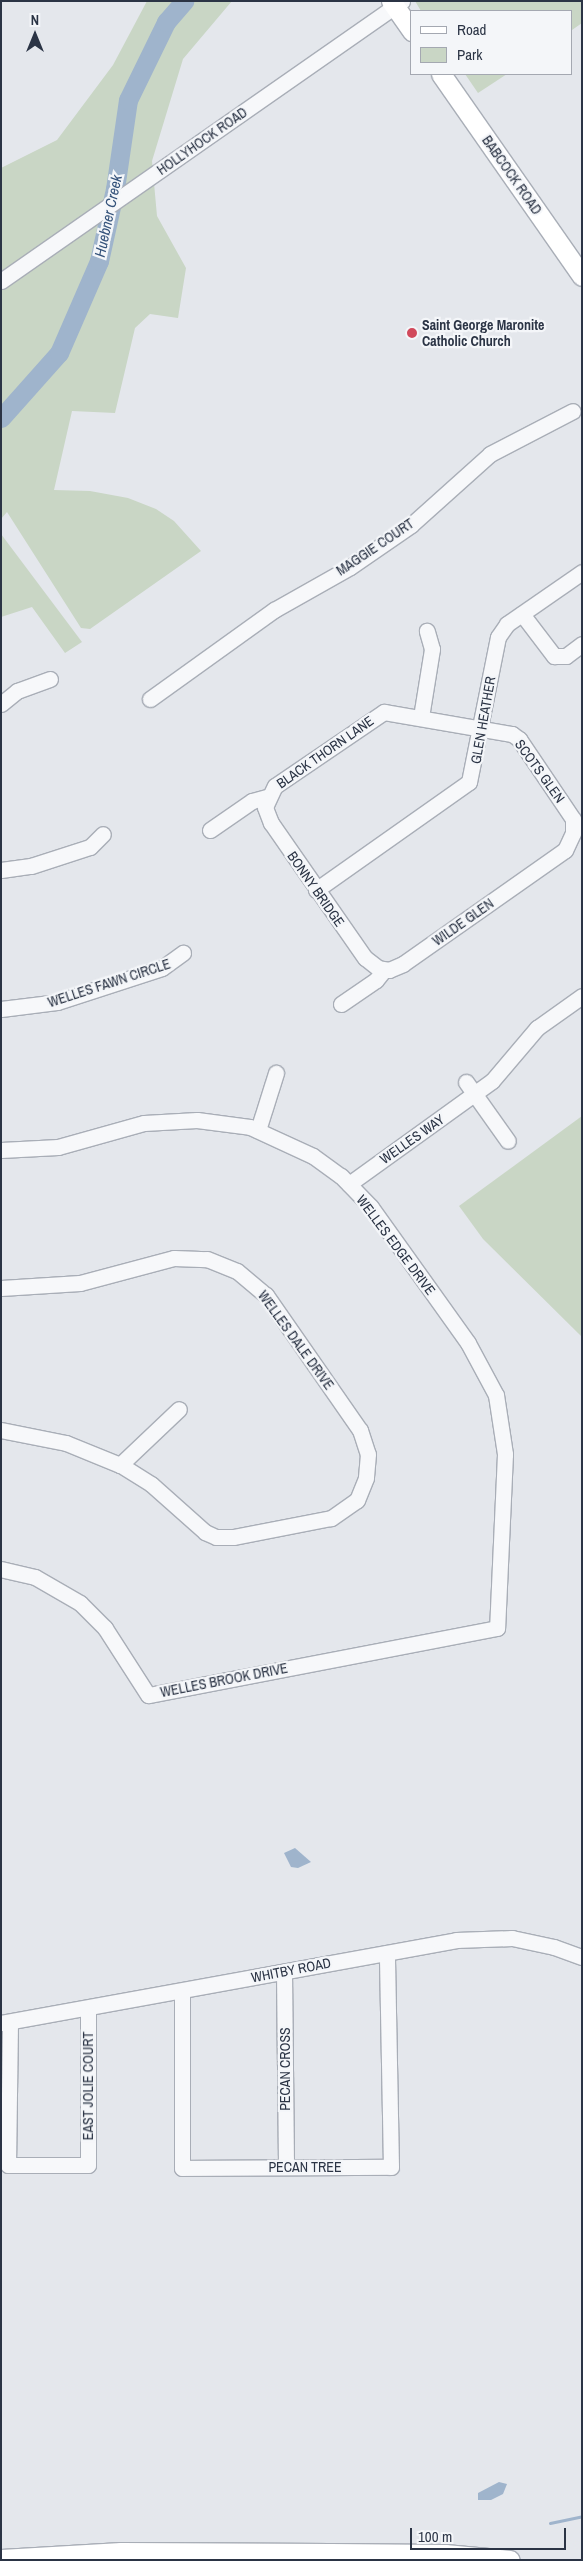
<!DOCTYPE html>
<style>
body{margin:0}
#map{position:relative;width:583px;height:2561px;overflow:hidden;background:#e4e7ec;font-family:"Archivo Narrow",sans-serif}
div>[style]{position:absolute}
.green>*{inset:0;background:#c9d6c5}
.water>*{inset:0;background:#9fb4cc}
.stream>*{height:3px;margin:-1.5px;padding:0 1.5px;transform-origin:1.5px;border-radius:1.5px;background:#9fb4cc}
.river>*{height:19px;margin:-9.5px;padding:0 9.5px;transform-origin:9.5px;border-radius:9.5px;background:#9fb4cc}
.roads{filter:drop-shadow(1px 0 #a9aeb7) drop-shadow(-1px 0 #a9aeb7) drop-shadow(0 1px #a9aeb7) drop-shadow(0 -1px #a9aeb7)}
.minor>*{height:15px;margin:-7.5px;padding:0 7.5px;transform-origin:7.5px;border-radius:7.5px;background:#f7f8fa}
.major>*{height:19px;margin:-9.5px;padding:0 9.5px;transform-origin:9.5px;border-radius:9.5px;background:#fff}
.dots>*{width:14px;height:14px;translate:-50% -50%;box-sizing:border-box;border:2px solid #f4f6f9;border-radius:50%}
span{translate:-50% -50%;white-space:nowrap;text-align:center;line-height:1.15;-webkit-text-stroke:4.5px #f4f6f9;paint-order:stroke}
.street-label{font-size:14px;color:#2b3445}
.poi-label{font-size:14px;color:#2b3445;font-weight:700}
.left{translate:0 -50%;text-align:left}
.water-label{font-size:15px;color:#34527a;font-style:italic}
.frame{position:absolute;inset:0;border:2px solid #2b3445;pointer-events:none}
.legend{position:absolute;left:410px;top:10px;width:162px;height:65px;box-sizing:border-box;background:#f4f6f9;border:1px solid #a4a8b1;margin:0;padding:6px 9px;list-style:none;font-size:15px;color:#2b3445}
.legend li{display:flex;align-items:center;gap:10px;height:25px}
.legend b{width:25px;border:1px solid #a4a8b1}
.north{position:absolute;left:10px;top:10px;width:50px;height:50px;-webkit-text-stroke:4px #f4f6f9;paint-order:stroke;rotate:0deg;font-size:14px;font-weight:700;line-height:20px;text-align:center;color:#2b3445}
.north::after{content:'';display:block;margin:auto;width:18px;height:22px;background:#2b3445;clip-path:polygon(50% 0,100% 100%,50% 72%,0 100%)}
.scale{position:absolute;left:410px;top:2528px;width:156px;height:22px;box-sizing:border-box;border:2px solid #2b3445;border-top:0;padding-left:6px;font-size:15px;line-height:18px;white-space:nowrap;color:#2b3445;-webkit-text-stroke:4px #f4f6f9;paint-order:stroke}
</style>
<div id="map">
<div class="green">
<div style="clip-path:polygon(147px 1px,232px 1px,183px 59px,152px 161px,157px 216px,186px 268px,178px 318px,150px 314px,135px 328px,115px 413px,72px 411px,54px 490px,90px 491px,128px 498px,156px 509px,174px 521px,201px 551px,90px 629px,81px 628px,7px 512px,1px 519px,1px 168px,57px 140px,113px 65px)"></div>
<div style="clip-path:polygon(415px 1px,582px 1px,582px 23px,572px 30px,572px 11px,421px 11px)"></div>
<div style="clip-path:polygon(465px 74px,507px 74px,478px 93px)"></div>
<div style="clip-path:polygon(1px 534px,82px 642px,65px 653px,32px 607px,1px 617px)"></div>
<div style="clip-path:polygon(582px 1116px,582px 1337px,483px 1239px,459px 1206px)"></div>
</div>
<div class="water">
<div style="clip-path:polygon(295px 1848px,311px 1862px,298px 1868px,291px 1867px,284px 1853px)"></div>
<div style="clip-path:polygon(499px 2482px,507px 2484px,503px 2494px,491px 2500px,478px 2500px,478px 2493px)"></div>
</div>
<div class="stream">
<div style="left:550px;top:2523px;width:33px;rotate:-12deg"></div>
</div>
<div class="river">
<div style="left:1px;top:418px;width:87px;rotate:-48.3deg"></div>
<div style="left:59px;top:353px;width:100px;rotate:-66.5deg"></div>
<div style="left:99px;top:261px;width:74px;rotate:-77.5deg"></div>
<div style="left:115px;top:189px;width:90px;rotate:-81.7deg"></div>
<div style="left:128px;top:100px;width:87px;rotate:-64deg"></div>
<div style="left:166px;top:22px;width:28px;rotate:-49deg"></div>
</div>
<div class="roads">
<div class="minor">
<div style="left:1px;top:281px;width:489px;rotate:-34.9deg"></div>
<div style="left:522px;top:614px;width:53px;rotate:52.7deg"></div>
<div style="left:554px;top:656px;width:12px"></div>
<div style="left:566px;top:656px;width:20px;rotate:-37deg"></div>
<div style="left:150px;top:699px;width:153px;rotate:-35.7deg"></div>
<div style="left:274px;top:610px;width:87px;rotate:-29.5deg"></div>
<div style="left:350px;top:567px;width:74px;rotate:-34.5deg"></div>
<div style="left:411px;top:525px;width:106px;rotate:-41.9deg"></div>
<div style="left:490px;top:454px;width:93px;rotate:-27.4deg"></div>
<div style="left:1px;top:704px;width:21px;rotate:-39deg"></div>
<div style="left:17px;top:691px;width:35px;rotate:-20deg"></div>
<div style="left:384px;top:712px;width:130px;rotate:9.8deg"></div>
<div style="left:512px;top:734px;width:9px;rotate:36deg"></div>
<div style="left:519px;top:739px;width:97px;rotate:56deg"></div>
<div style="left:573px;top:819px;width:14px;rotate:90deg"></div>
<div style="left:573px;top:833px;width:19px;rotate:115deg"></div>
<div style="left:565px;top:850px;width:198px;rotate:144.9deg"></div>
<div style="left:403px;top:964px;width:15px;rotate:157deg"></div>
<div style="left:389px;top:970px;width:11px;rotate:-170deg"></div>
<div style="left:378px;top:968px;width:16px;rotate:-142deg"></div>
<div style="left:365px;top:958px;width:165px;rotate:-124.8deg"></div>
<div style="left:271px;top:823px;width:17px;rotate:-111deg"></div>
<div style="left:265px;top:807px;width:23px;rotate:-65deg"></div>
<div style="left:275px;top:786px;width:132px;rotate:-34.2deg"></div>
<div style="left:421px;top:717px;width:69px;rotate:-80.8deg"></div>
<div style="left:432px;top:649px;width:19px;rotate:-106deg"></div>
<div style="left:210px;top:830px;width:51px;rotate:-34.6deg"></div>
<div style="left:252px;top:801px;width:16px;rotate:-15deg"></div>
<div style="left:1px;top:870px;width:30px;rotate:-8deg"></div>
<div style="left:31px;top:866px;width:62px;rotate:-17.9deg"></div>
<div style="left:90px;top:847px;width:18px;rotate:-45deg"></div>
<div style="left:316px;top:890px;width:187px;rotate:-35.2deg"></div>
<div style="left:469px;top:782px;width:148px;rotate:-78.7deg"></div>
<div style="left:498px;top:637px;width:16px;rotate:-55deg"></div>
<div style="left:507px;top:624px;width:91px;rotate:-34.7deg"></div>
<div style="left:341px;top:1004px;width:42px;rotate:-34.4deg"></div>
<div style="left:376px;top:980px;width:13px;rotate:-51deg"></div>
<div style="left:1px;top:1009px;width:56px;rotate:-7.1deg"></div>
<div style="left:57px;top:1002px;width:110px;rotate:-17.9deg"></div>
<div style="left:162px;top:968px;width:26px;rotate:-36deg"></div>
<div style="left:466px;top:1082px;width:72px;rotate:54.6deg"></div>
<div style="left:258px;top:1130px;width:60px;rotate:-72.5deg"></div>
<div style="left:1px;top:1150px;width:57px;rotate:-3deg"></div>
<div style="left:58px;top:1147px;width:89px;rotate:-15.6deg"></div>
<div style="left:144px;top:1123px;width:53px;rotate:-3.2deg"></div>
<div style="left:197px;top:1120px;width:53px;rotate:7.5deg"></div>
<div style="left:250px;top:1127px;width:69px;rotate:24.7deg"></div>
<div style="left:313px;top:1156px;width:34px;rotate:36deg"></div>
<div style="left:341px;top:1176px;width:43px;rotate:45.9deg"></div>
<div style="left:371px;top:1207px;width:167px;rotate:54.5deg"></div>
<div style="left:468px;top:1343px;width:59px;rotate:61.7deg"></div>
<div style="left:496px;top:1395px;width:60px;rotate:81.3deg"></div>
<div style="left:505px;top:1454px;width:174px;rotate:92.6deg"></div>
<div style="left:497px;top:1628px;width:355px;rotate:169.1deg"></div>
<div style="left:148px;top:1695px;width:80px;rotate:-122.7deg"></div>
<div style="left:105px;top:1628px;width:35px;rotate:-135deg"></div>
<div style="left:80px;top:1603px;width:52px;rotate:-150deg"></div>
<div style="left:35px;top:1577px;width:35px;rotate:-167deg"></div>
<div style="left:349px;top:1184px;width:176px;rotate:-35.8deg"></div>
<div style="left:492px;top:1081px;width:70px;rotate:-49.7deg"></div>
<div style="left:537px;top:1028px;width:55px;rotate:-35.4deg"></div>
<div style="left:1px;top:1288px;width:79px;rotate:-3.6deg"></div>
<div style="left:80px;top:1283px;width:97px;rotate:-14.9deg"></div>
<div style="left:174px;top:1258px;width:33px;rotate:2deg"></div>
<div style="left:207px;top:1259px;width:32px;rotate:22deg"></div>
<div style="left:237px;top:1271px;width:38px;rotate:40deg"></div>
<div style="left:266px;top:1295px;width:165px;rotate:55.2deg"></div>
<div style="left:360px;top:1430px;width:25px;rotate:72deg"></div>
<div style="left:368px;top:1454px;width:24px;rotate:95deg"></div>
<div style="left:366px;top:1478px;width:24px;rotate:112deg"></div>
<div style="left:357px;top:1500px;width:32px;rotate:145deg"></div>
<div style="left:331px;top:1518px;width:100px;rotate:169deg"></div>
<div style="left:233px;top:1537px;width:17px;rotate:180deg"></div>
<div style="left:216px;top:1537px;width:12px;rotate:-156deg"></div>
<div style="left:205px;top:1532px;width:72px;rotate:-138.4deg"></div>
<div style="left:151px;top:1484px;width:36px;rotate:-148deg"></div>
<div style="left:120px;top:1465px;width:58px;rotate:-157.8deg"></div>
<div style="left:66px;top:1443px;width:66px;rotate:-168.7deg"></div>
<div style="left:120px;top:1465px;width:81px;rotate:-43.5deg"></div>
<div style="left:284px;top:1972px;width:195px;rotate:89.4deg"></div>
<div style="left:182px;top:1991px;width:177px;rotate:90deg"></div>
<div style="left:182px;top:2168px;width:209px;rotate:-0.3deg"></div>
<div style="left:391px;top:2167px;width:214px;rotate:-91.1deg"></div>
<div style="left:1px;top:2023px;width:463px;rotate:-10.3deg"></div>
<div style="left:456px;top:1940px;width:56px;rotate:-2deg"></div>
<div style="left:512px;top:1938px;width:43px;rotate:12.1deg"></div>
<div style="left:554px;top:1947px;width:30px;rotate:20deg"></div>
<div style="left:10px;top:2023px;width:142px;rotate:90.8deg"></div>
<div style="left:8px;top:2165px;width:80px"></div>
<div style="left:88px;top:2165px;width:157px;rotate:-90deg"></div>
</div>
<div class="major">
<div style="left:391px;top:1px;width:37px;rotate:55deg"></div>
<div style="left:441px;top:74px;width:246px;rotate:55.1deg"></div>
<div style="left:1px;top:2559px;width:120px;rotate:-3.3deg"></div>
<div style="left:121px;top:2552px;width:209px;rotate:0.3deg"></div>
<div style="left:330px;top:2553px;width:115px;rotate:0.5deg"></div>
<div style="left:445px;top:2554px;width:65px;rotate:5.3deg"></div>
</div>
</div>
<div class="dots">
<div style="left:412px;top:333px;background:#d1495b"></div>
</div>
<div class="street-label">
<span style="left:202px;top:141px;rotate:-35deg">HOLLYHOCK ROAD</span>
<span style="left:512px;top:175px;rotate:55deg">BABCOCK ROAD</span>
<span style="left:375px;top:547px;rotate:-34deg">MAGGIE COURT</span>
<span style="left:483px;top:720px;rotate:-80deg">GLEN HEATHER</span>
<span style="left:325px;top:752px;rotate:-35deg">BLACK THORN LANE</span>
<span style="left:540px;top:771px;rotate:54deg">SCOTS GLEN</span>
<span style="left:316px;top:889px;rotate:55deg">BONNY BRIDGE</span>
<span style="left:463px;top:922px;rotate:-35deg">WILDE GLEN</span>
<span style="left:109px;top:983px;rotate:-18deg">WELLES FAWN CIRCLE</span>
<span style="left:412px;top:1139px;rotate:-35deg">WELLES WAY</span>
<span style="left:396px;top:1245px;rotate:53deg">WELLES EDGE DRIVE</span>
<span style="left:296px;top:1340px;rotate:54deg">WELLES DALE DRIVE</span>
<span style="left:224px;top:1680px;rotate:-11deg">WELLES BROOK DRIVE</span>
<span style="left:291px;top:1970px;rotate:-11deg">WHITBY ROAD</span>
<span style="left:285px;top:2069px;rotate:-90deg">PECAN CROSS</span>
<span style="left:88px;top:2086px;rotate:-90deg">EAST JOLIE COURT</span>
<span style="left:305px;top:2167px">PECAN TREE</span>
</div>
<div class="poi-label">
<span class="left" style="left:422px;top:333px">Saint George Maronite<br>Catholic Church</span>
</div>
<div class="water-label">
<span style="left:108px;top:216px;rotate:-78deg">Huebner Creek</span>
</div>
<div class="frame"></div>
<ul class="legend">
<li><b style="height:6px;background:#fff"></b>Road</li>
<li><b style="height:14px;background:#c9d6c5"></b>Park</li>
</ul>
<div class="north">N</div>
<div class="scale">100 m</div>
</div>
